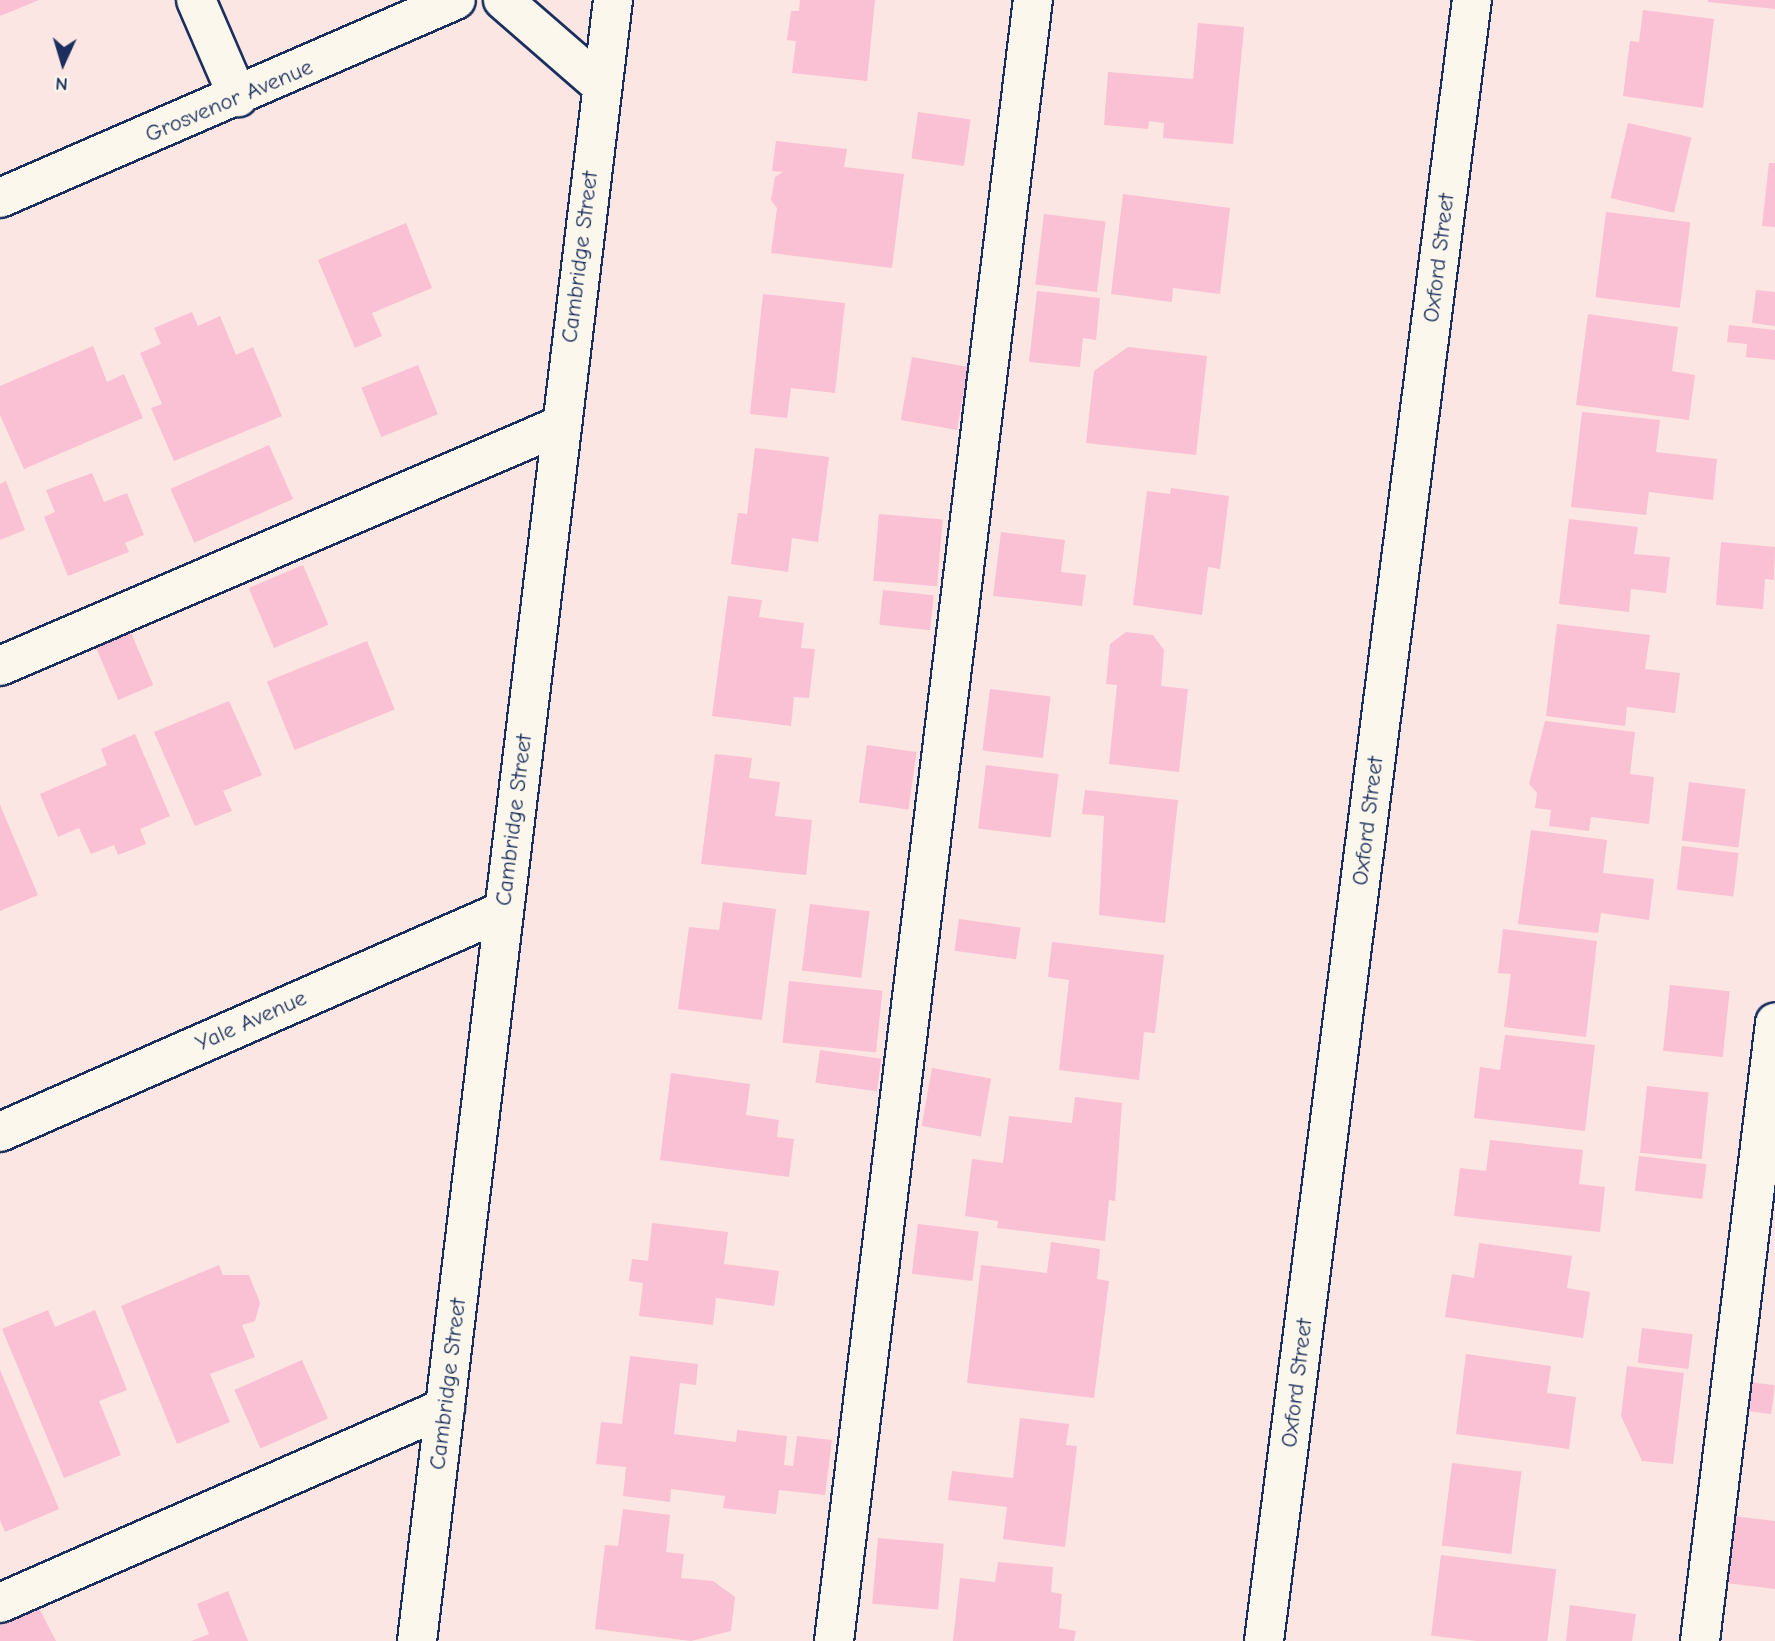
<!DOCTYPE html>
<style>
body{margin:0}
#map{position:relative;width:1775px;height:1641px;overflow:hidden;background:#fbe6e4;font-family:"Comic Neue",sans-serif}
div>[style]{position:absolute}
.building>*{inset:0;background:#fac0d3;transform-origin:0 0}
.roads{filter:drop-shadow(2px 0 #1b2f5e) drop-shadow(-2px 0 #1b2f5e) drop-shadow(0 2px #1b2f5e) drop-shadow(0 -2px #1b2f5e)}
.minor>*{height:38px;margin:-19px;padding:0 19px;transform-origin:19px;border-radius:19px;background:#fbf7ec}
span{translate:-50% -50%;white-space:nowrap;text-align:center;line-height:1.15;-webkit-text-stroke:5px #fbf7ec;paint-order:stroke}
.street-label{font-size:23px;color:#1b2f5e}
.north{position:absolute;left:28px;top:28px;width:70px;height:70px;-webkit-text-stroke:5px #fbf7ec;paint-order:stroke;rotate:184deg;font-size:19px;font-weight:700;line-height:28px;text-align:center;color:#1b2f5e}
.north::after{content:'';display:block;margin:auto;width:24px;height:32px;background:#1b2f5e;clip-path:polygon(50% 0,100% 100%,50% 72%,0 100%)}
</style>
<div id="map">
<div class="building">
<div style="clip-path:polygon(0 0,39px 0,0 16px)"></div>
<div style="clip-path:polygon(800px 0,875px 0,867px 81px,792px 73px,796px 41px,787px 40px,791px 11px,799px 11px)"></div>
<div style="clip-path:polygon(1708px 0,1775px 0,1775px 9px,1708px 2px)"></div>
<div style="clip-path:polygon(1643px 10px,1714px 19px,1703px 108px,1623px 96px,1630px 41px,1639px 42px)"></div>
<div style="clip-path:polygon(1198px 23px,1244px 27px,1233px 144px,1163px 138px,1164px 123px,1149px 121px,1148px 129px,1104px 125px,1108px 72px,1193px 79px)"></div>
<div style="left:918px;top:112px;width:53px;height:47px;rotate:8deg"></div>
<div style="left:1628px;top:123px;width:65px;height:77px;rotate:13deg"></div>
<div style="clip-path:polygon(776px 141px,847px 149px,844px 167px,904px 174px,892px 268px,771px 253px,777px 208px,771px 200px,775px 177px,783px 172px,772px 171px)"></div>
<div style="clip-path:polygon(1769px 163px,1775px 163px,1775px 227px,1762px 226px)"></div>
<div style="clip-path:polygon(1123px 194px,1230px 208px,1220px 294px,1173px 288px,1172px 302px,1111px 294px)"></div>
<div style="left:1606px;top:212px;width:85px;height:86px;rotate:7deg"></div>
<div style="left:1044px;top:214px;width:62px;height:71px;rotate:7deg"></div>
<div style="clip-path:polygon(406px 223px,432px 288px,372px 313px,382px 336px,355px 348px,318px 260px)"></div>
<div style="clip-path:polygon(1756px 290px,1775px 292px,1775px 326px,1752px 323px)"></div>
<div style="clip-path:polygon(1037px 291px,1100px 298px,1096px 340px,1083px 338px,1080px 367px,1029px 362px)"></div>
<div style="clip-path:polygon(763px 294px,845px 303px,835px 393px,791px 388px,787px 418px,750px 414px)"></div>
<div style="clip-path:polygon(192px 312px,198px 326px,220px 316px,236px 355px,253px 347px,282px 416px,174px 461px,151px 408px,162px 404px,140px 353px,161px 344px,154px 328px)"></div>
<div style="clip-path:polygon(1588px 314px,1678px 327px,1672px 371px,1695px 375px,1689px 420px,1576px 405px)"></div>
<div style="clip-path:polygon(1729px 325px,1775px 330px,1775px 360px,1746px 357px,1747px 344px,1727px 342px)"></div>
<div style="clip-path:polygon(93px 346px,107px 382px,124px 374px,143px 418px,24px 469px,0 415px,0 386px)"></div>
<div style="clip-path:polygon(1128px 347px,1207px 356px,1196px 455px,1086px 443px,1094px 371px)"></div>
<div style="left:912px;top:357px;width:57px;height:64px;rotate:10deg"></div>
<div style="left:418px;top:365px;width:53px;height:61px;rotate:68deg"></div>
<div style="clip-path:polygon(1582px 412px,1660px 420px,1656px 452px,1717px 459px,1713px 500px,1649px 492px,1646px 515px,1571px 507px)"></div>
<div style="left:269px;top:445px;width:59px;height:108px;rotate:66deg"></div>
<div style="clip-path:polygon(755px 448px,829px 457px,818px 542px,792px 538px,788px 572px,731px 564px,738px 513px,747px 514px)"></div>
<div style="clip-path:polygon(92px 473px,104px 502px,127px 493px,144px 535px,125px 543px,129px 552px,68px 576px,44px 517px,55px 512px,46px 490px)"></div>
<div style="clip-path:polygon(6px 481px,25px 530px,0 540px,0 484px)"></div>
<div style="clip-path:polygon(1171px 488px,1229px 496px,1220px 569px,1208px 567px,1202px 615px,1133px 605px,1147px 491px,1170px 494px)"></div>
<div style="left:879px;top:514px;width:64px;height:67px;rotate:5deg"></div>
<div style="clip-path:polygon(1569px 519px,1638px 527px,1634px 554px,1670px 557px,1666px 593px,1631px 589px,1629px 612px,1559px 604px)"></div>
<div style="clip-path:polygon(1001px 532px,1065px 540px,1061px 572px,1086px 575px,1082px 606px,993px 596px)"></div>
<div style="clip-path:polygon(1721px 542px,1775px 547px,1774px 580px,1765px 579px,1763px 609px,1716px 605px)"></div>
<div style="left:303px;top:565px;width:65px;height:59px;rotate:67deg"></div>
<div style="left:883px;top:590px;width:51px;height:35px;rotate:6deg"></div>
<div style="clip-path:polygon(728px 596px,762px 600px,759px 617px,804px 623px,801px 648px,815px 649px,809px 698px,794px 697px,791px 726px,712px 716px)"></div>
<div style="clip-path:polygon(1557px 624px,1650px 635px,1645px 669px,1680px 673px,1675px 713px,1627px 707px,1625px 726px,1546px 716px)"></div>
<div style="left:129px;top:628px;width:62px;height:38px;rotate:67deg"></div>
<div style="clip-path:polygon(1126px 632px,1153px 635px,1164px 650px,1161px 686px,1188px 689px,1179px 772px,1109px 764px,1117px 685px,1106px 684px,1110px 644px)"></div>
<div style="left:367px;top:641px;width:74px;height:108px;rotate:68deg"></div>
<div style="left:990px;top:689px;width:61px;height:62px;rotate:7deg"></div>
<div style="clip-path:polygon(229px 701px,262px 775px,223px 791px,232px 811px,195px 826px,154px 732px)"></div>
<div style="clip-path:polygon(1545px 721px,1635px 732px,1630px 774px,1654px 777px,1649px 824px,1591px 817px,1589px 831px,1549px 826px,1551px 810px,1535px 808px,1537px 793px,1529px 784px)"></div>
<div style="clip-path:polygon(135px 734px,170px 816px,140px 829px,146px 844px,118px 855px,114px 845px,91px 854px,79px 828px,58px 837px,40px 794px,107px 765px,101px 749px)"></div>
<div style="left:867px;top:745px;width:50px;height:58px;rotate:8deg"></div>
<div style="clip-path:polygon(715px 754px,752px 758px,749px 778px,780px 782px,775px 816px,812px 820px,806px 875px,701px 864px)"></div>
<div style="left:986px;top:765px;width:73px;height:64px;rotate:7deg"></div>
<div style="left:1689px;top:782px;width:57px;height:59px;rotate:7deg"></div>
<div style="clip-path:polygon(1085px 790px,1178px 800px,1165px 923px,1099px 915px,1104px 816px,1082px 814px)"></div>
<div style="clip-path:polygon(0 805px,38px 895px,0 911px)"></div>
<div style="clip-path:polygon(1531px 830px,1607px 840px,1603px 873px,1654px 879px,1649px 920px,1601px 913px,1598px 933px,1518px 924px)"></div>
<div style="left:1682px;top:846px;width:57px;height:44px;rotate:7deg"></div>
<div style="clip-path:polygon(723px 902px,776px 909px,762px 1020px,678px 1009px,689px 927px,719px 930px)"></div>
<div style="left:810px;top:904px;width:60px;height:67px;rotate:7deg"></div>
<div style="left:959px;top:919px;width:62px;height:32px;rotate:8deg"></div>
<div style="clip-path:polygon(1503px 929px,1597px 941px,1586px 1037px,1504px 1027px,1511px 974px,1498px 973px)"></div>
<div style="clip-path:polygon(1052px 942px,1164px 955px,1155px 1033px,1144px 1032px,1139px 1080px,1059px 1070px,1069px 980px,1048px 977px)"></div>
<div style="left:789px;top:981px;width:94px;height:62px;rotate:6deg"></div>
<div style="left:1670px;top:985px;width:60px;height:66px;rotate:6deg"></div>
<div style="clip-path:polygon(1505px 1035px,1595px 1045px,1585px 1131px,1474px 1118px,1480px 1067px,1500px 1070px)"></div>
<div style="left:820px;top:1050px;width:62px;height:33px;rotate:8deg"></div>
<div style="left:932px;top:1068px;width:60px;height:59px;rotate:10deg"></div>
<div style="clip-path:polygon(671px 1073px,750px 1084px,746px 1115px,779px 1120px,777px 1137px,794px 1139px,789px 1177px,660px 1160px)"></div>
<div style="left:1647px;top:1086px;width:62px;height:67px;rotate:6deg"></div>
<div style="clip-path:polygon(1075px 1097px,1122px 1103px,1115px 1201px,1109px 1200px,1105px 1241px,997px 1228px,998px 1221px,965px 1216px,972px 1159px,1003px 1163px,1009px 1116px,1072px 1123px)"></div>
<div style="clip-path:polygon(1490px 1140px,1583px 1150px,1579px 1184px,1605px 1187px,1600px 1232px,1454px 1216px,1460px 1168px,1486px 1171px)"></div>
<div style="left:1639px;top:1156px;width:68px;height:35px;rotate:7deg"></div>
<div style="clip-path:polygon(652px 1223px,728px 1232px,724px 1264px,779px 1271px,774px 1306px,716px 1298px,713px 1325px,639px 1316px,643px 1283px,629px 1281px,632px 1259px,648px 1261px)"></div>
<div style="left:918px;top:1224px;width:61px;height:50px;rotate:7deg"></div>
<div style="clip-path:polygon(1051px 1242px,1100px 1249px,1097px 1279px,1109px 1281px,1094px 1398px,967px 1383px,981px 1265px,1047px 1273px)"></div>
<div style="clip-path:polygon(1479px 1243px,1572px 1256px,1567px 1288px,1590px 1292px,1583px 1338px,1445px 1317px,1452px 1274px,1474px 1278px)"></div>
<div style="clip-path:polygon(219px 1265px,223px 1275px,249px 1275px,260px 1303px,255px 1321px,242px 1325px,255px 1357px,210px 1374px,230px 1422px,177px 1444px,121px 1306px)"></div>
<div style="clip-path:polygon(48px 1310px,55px 1327px,95px 1310px,127px 1390px,99px 1401px,121px 1455px,64px 1478px,2px 1329px)"></div>
<div style="left:1642px;top:1328px;width:51px;height:35px;rotate:7deg"></div>
<div style="clip-path:polygon(1466px 1354px,1551px 1366px,1547px 1393px,1576px 1397px,1569px 1449px,1456px 1434px)"></div>
<div style="clip-path:polygon(630px 1356px,698px 1364px,696px 1385px,680px 1383px,674px 1434px,736px 1442px,737px 1430px,787px 1436px,784px 1465px,793px 1466px,797px 1436px,832px 1440px,825px 1495px,779px 1490px,776px 1514px,723px 1508px,725px 1496px,671px 1489px,670px 1502px,623px 1496px,626px 1467px,596px 1464px,601px 1422px,622px 1424px)"></div>
<div style="left:302px;top:1360px;width:64px;height:74px;rotate:66deg"></div>
<div style="clip-path:polygon(1627px 1366px,1684px 1373px,1673px 1464px,1642px 1461px,1621px 1416px)"></div>
<div style="clip-path:polygon(0 1370px,59px 1509px,5px 1532px,0 1520px)"></div>
<div style="left:1741px;top:1381px;width:34px;height:29px;rotate:7deg"></div>
<div style="clip-path:polygon(1020px 1418px,1069px 1424px,1066px 1445px,1077px 1446px,1065px 1547px,1003px 1539px,1007px 1507px,948px 1500px,952px 1471px,1013px 1478px)"></div>
<div style="left:1452px;top:1463px;width:70px;height:83px;rotate:7deg"></div>
<div style="clip-path:polygon(623px 1509px,670px 1515px,666px 1552px,684px 1554px,681px 1578px,713px 1581px,735px 1597px,731px 1631px,691px 1641px,595px 1629px,605px 1545px,618px 1546px)"></div>
<div style="clip-path:polygon(1724px 1515px,1775px 1521px,1775px 1589px,1717px 1582px)"></div>
<div style="left:878px;top:1538px;width:66px;height:66px;rotate:5deg"></div>
<div style="left:1441px;top:1555px;width:116px;height:81px;rotate:7deg"></div>
<div style="clip-path:polygon(998px 1562px,1053px 1567px,1051px 1592px,1062px 1594px,1059px 1628px,1076px 1631px,1074px 1641px,953px 1641px,960px 1578px,995px 1582px)"></div>
<div style="clip-path:polygon(228px 1591px,248px 1641px,191px 1641px,209px 1634px,197px 1604px)"></div>
<div style="clip-path:polygon(33px 1597px,56px 1641px,0 1641px,0 1613px)"></div>
<div style="clip-path:polygon(1570px 1605px,1636px 1614px,1632px 1641px,1566px 1641px)"></div>
</div>
<div class="roads">
<div class="minor">
<div style="left:196px;top:0;width:106px;rotate:66.6deg"></div>
<div style="left:503px;top:0;width:131px;rotate:41deg"></div>
<div style="left:0;top:198px;width:497px;rotate:-23.5deg"></div>
<div style="left:0;top:666px;width:608px;rotate:-23.24deg"></div>
<div style="left:0;top:1132px;width:549px;rotate:-23.72deg"></div>
<div style="left:0;top:1603px;width:486px;rotate:-23.7deg"></div>
<div style="left:417px;top:1641px;width:1653px;rotate:-83.19deg"></div>
<div style="left:834px;top:1641px;width:1653px;rotate:-83.09deg"></div>
<div style="left:1264px;top:1641px;width:1654px;rotate:-82.78deg"></div>
<div style="left:1700px;top:1641px;width:623px;rotate:-83.08deg"></div>
</div>
</div>
<div class="street-label">
<span style="left:229px;top:101px;rotate:-23deg">Grosvenor Avenue</span>
<span style="left:580px;top:257px;rotate:-83deg">Cambridge Street</span>
<span style="left:1439px;top:258px;rotate:-83deg">Oxford Street</span>
<span style="left:514px;top:820px;rotate:-83deg">Cambridge Street</span>
<span style="left:1368px;top:821px;rotate:-83deg">Oxford Street</span>
<span style="left:251px;top:1021px;rotate:-24deg">Yale Avenue</span>
<span style="left:1297px;top:1383px;rotate:-83deg">Oxford Street</span>
<span style="left:448px;top:1384px;rotate:-83deg">Cambridge Street</span>
</div>
<div class="north">N</div>
</div>
